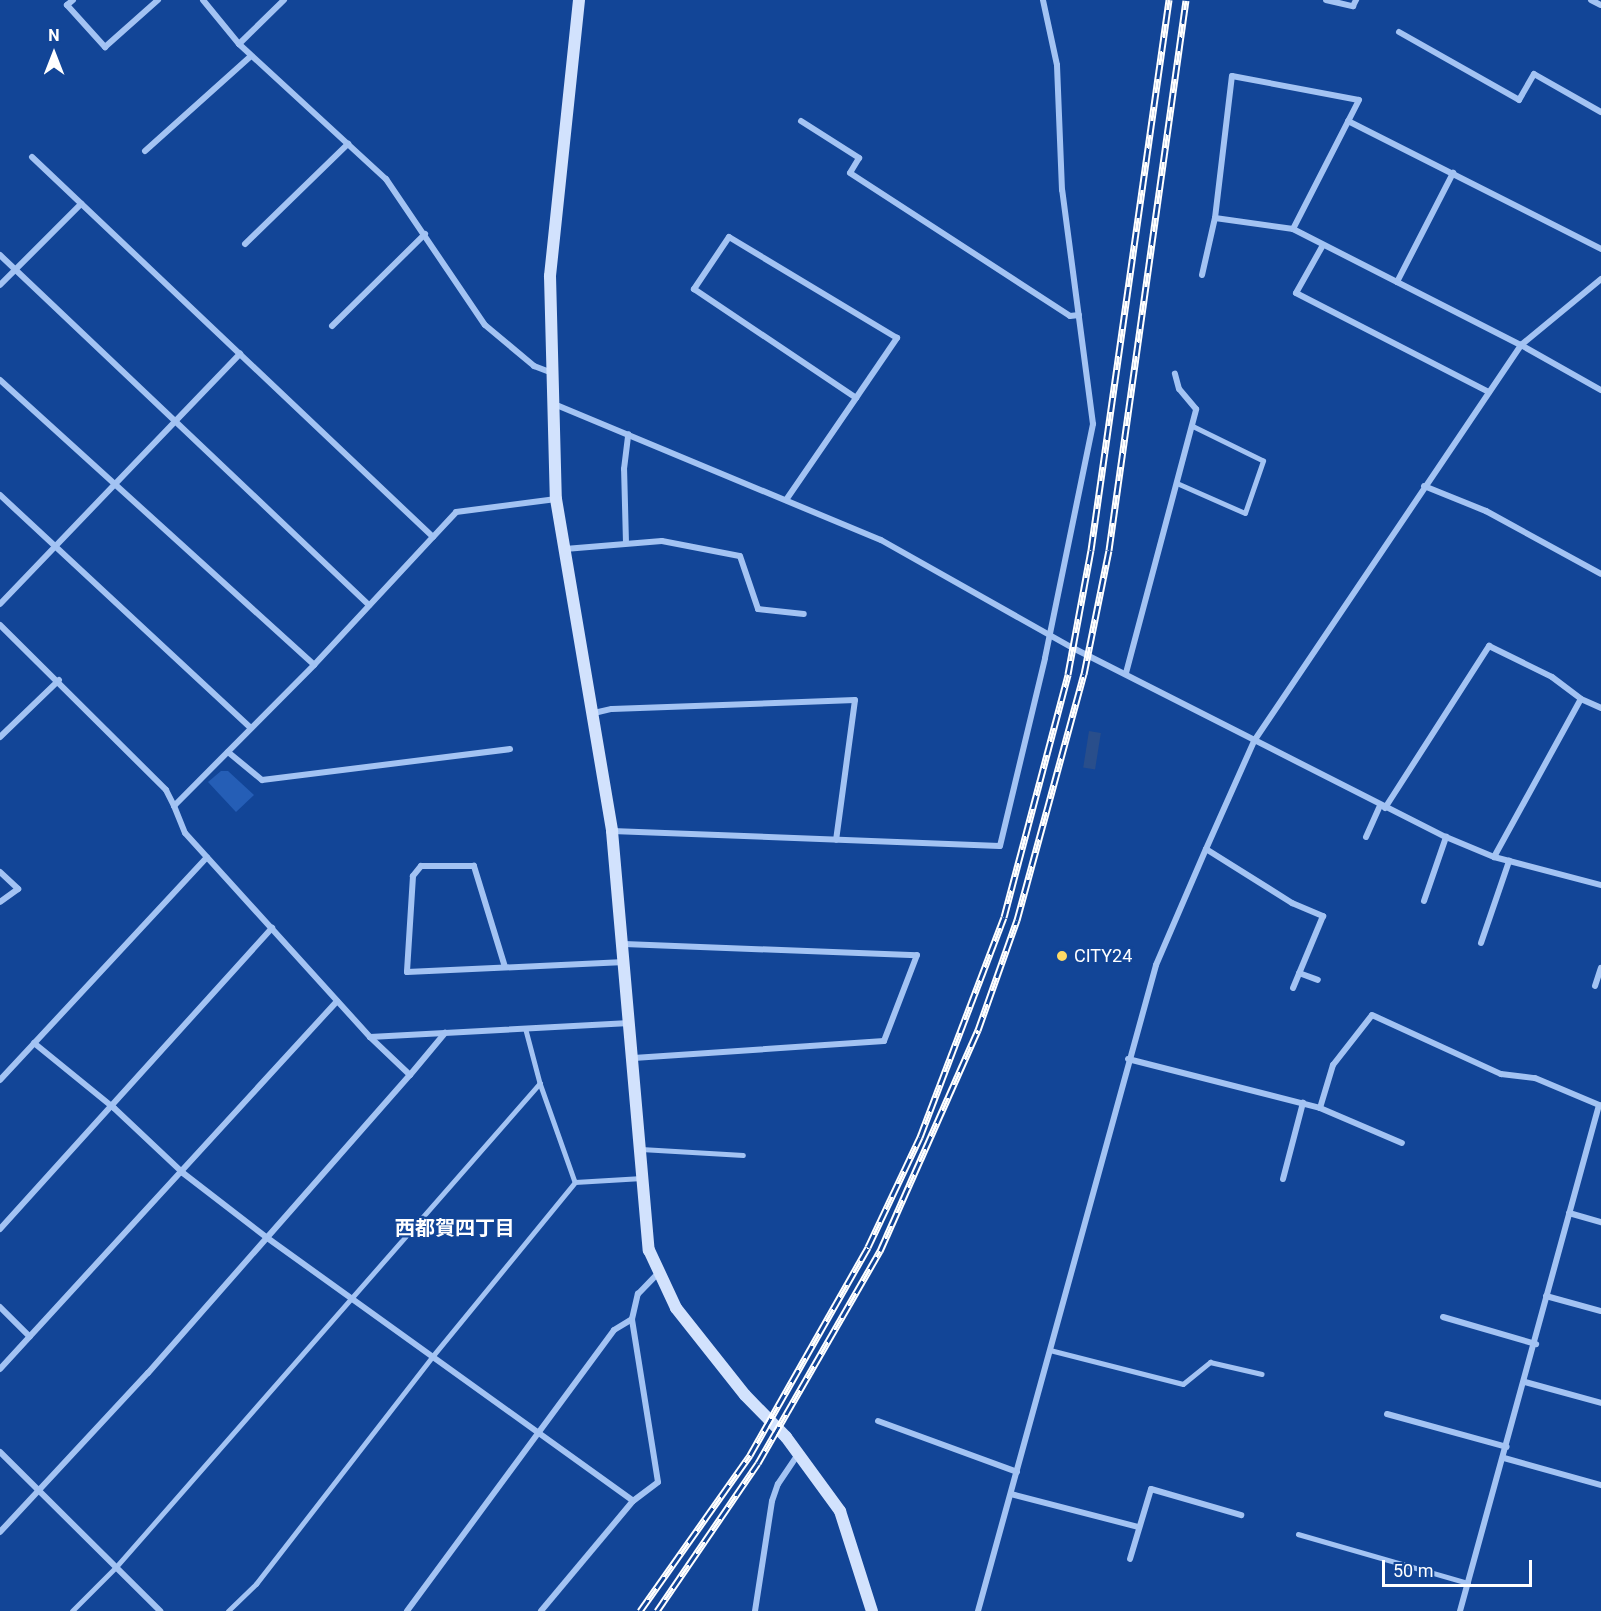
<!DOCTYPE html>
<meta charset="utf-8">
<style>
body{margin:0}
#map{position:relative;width:1601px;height:1611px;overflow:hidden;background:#124597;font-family:Roboto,"Noto Sans JP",sans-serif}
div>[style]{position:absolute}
.green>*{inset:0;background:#255eb6}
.water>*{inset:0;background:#294e8b;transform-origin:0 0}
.lane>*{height:4.5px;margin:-2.25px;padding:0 2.25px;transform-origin:2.25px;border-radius:2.25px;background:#a3c3f3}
.street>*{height:6px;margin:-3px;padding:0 3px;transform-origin:3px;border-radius:3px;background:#a3c3f3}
.secondary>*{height:12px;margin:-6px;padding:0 6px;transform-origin:6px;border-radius:6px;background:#d2e2fd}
.rail>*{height:7px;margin-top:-3.5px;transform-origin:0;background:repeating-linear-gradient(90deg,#124597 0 14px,#fff 0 28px);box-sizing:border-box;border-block:2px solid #fff}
.dots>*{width:16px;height:16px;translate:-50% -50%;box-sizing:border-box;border:3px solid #124597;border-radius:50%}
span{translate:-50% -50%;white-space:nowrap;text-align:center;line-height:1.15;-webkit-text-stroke:4.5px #124597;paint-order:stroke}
.poi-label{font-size:18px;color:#fff}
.left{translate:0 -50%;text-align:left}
.neighbourhood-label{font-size:20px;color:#fff;font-weight:700}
.north{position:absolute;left:24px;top:24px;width:60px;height:60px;-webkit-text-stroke:4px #124597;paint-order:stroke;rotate:0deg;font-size:16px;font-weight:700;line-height:24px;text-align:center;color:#fff}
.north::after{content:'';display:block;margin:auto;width:21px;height:27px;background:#fff;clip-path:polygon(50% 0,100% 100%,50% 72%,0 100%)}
.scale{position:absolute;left:1382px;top:1560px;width:150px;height:27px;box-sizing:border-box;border:3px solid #fff;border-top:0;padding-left:8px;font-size:18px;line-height:21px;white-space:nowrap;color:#fff;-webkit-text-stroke:4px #124597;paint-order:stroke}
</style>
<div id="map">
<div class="green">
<div style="clip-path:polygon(221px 771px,228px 771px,254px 795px,236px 812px,208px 782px)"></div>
</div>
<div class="water">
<div style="left:1089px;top:731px;width:12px;height:37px;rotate:9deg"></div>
</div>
<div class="lane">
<div style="left:1177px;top:483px;width:74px;rotate:23.8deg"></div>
<div style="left:1245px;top:513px;width:55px;rotate:-70.9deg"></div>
<div style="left:1263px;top:461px;width:79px;rotate:-153.8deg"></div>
<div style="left:526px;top:1030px;width:55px;rotate:75.2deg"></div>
<div style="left:540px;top:1083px;width:105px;rotate:70.5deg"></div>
<div style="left:641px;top:1149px;width:102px;rotate:3.4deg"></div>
<div style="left:1050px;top:1350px;width:137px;rotate:14.3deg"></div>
<div style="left:1183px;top:1384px;width:35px;rotate:-39deg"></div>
<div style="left:1210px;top:1362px;width:53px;rotate:13deg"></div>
<div style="left:1298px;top:1534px;width:177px;rotate:16.1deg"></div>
<div style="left:72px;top:1611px;width:62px;rotate:-45deg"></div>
<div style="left:116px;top:1567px;width:643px;rotate:-48.78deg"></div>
<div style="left:228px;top:1611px;width:39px;rotate:-44deg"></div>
<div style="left:256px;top:1584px;width:287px;rotate:-52.2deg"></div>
<div style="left:432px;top:1357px;width:226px;rotate:-50.7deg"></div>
<div style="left:575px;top:1182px;width:67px;rotate:-3.4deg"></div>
</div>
<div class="street">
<div style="left:73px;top:0;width:8px;rotate:140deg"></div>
<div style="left:67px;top:5px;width:57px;rotate:47.9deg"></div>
<div style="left:105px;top:47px;width:71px;rotate:-41.6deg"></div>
<div style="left:203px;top:0;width:57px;rotate:50.7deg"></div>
<div style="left:239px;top:44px;width:200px;rotate:42.6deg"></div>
<div style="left:386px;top:179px;width:176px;rotate:55.9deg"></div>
<div style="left:485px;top:325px;width:64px;rotate:39.9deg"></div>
<div style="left:534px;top:366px;width:19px;rotate:21deg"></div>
<div style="left:1326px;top:0;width:28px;rotate:13deg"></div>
<div style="left:1353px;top:6px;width:7px;rotate:-63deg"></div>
<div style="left:1591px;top:0;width:11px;rotate:27deg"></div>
<div style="left:1399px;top:32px;width:138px;rotate:29.5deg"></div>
<div style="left:1519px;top:100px;width:30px;rotate:-60deg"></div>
<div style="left:1534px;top:74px;width:77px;rotate:29.6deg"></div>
<div style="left:239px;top:44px;width:63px;rotate:-44.4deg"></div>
<div style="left:801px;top:121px;width:69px;rotate:32.5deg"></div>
<div style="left:859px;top:158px;width:17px;rotate:121deg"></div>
<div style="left:850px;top:173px;width:262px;rotate:33deg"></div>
<div style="left:1070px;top:316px;width:9px;rotate:-6deg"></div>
<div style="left:1348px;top:121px;width:284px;rotate:26.8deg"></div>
<div style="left:145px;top:151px;width:142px;rotate:-41.9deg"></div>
<div style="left:32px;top:157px;width:552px;rotate:43.46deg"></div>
<div style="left:433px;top:537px;width:34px;rotate:-47deg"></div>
<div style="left:456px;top:512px;width:101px;rotate:-7.4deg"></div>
<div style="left:1215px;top:218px;width:79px;rotate:8deg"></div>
<div style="left:1293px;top:229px;width:256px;rotate:27deg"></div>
<div style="left:1521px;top:345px;width:92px;rotate:29.4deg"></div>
<div style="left:245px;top:244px;width:144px;rotate:-44.2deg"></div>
<div style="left:1323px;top:245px;width:55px;rotate:119.4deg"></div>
<div style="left:1296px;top:293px;width:217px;rotate:27.2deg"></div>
<div style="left:0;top:255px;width:509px;rotate:43.49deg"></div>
<div style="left:1202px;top:275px;width:58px;rotate:-77.2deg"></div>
<div style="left:1215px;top:218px;width:143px;rotate:-83.2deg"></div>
<div style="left:1232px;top:76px;width:129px;rotate:10.7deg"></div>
<div style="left:1359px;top:100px;width:145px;rotate:117.1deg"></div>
<div style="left:1397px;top:282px;width:123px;rotate:-62.8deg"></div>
<div style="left:0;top:285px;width:115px;rotate:-45deg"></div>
<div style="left:332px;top:326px;width:131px;rotate:-44.7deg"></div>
<div style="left:0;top:380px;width:424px;rotate:42.2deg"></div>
<div style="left:554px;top:404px;width:354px;rotate:22.6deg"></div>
<div style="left:881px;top:540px;width:220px;rotate:29.4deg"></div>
<div style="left:1073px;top:648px;width:418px;rotate:26.9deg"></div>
<div style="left:1446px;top:837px;width:52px;rotate:22.6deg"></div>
<div style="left:1494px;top:857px;width:111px;rotate:14.7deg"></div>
<div style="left:1424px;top:486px;width:67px;rotate:22deg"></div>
<div style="left:1486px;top:511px;width:131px;rotate:28.7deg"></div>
<div style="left:0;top:495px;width:342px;rotate:42.9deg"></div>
<div style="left:786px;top:500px;width:124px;rotate:-55.5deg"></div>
<div style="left:856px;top:398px;width:73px;rotate:-55.7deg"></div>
<div style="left:897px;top:338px;width:196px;rotate:-149deg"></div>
<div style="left:729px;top:237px;width:63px;rotate:123.9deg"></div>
<div style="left:694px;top:289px;width:195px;rotate:33.9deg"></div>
<div style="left:626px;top:543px;width:74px;rotate:-91.5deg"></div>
<div style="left:624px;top:469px;width:35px;rotate:-83deg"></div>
<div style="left:565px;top:549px;width:97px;rotate:-4.7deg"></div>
<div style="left:662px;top:541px;width:79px;rotate:10.9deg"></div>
<div style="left:740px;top:556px;width:56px;rotate:71.2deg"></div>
<div style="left:758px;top:609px;width:46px;rotate:6.2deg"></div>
<div style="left:0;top:604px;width:347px;rotate:-46.2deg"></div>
<div style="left:0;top:625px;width:234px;rotate:44.8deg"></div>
<div style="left:166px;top:790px;width:18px;rotate:63deg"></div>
<div style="left:174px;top:806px;width:199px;rotate:-45.2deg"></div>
<div style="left:314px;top:665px;width:175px;rotate:-47.1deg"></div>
<div style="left:1126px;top:673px;width:273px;rotate:-75.1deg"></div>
<div style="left:1196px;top:409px;width:26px;rotate:-130deg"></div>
<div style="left:1179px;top:389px;width:16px;rotate:-105deg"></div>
<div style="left:594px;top:713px;width:18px;rotate:-13deg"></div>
<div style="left:612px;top:709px;width:243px;rotate:-2.1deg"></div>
<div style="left:855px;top:700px;width:141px;rotate:97.7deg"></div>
<div style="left:0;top:737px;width:82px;rotate:-44deg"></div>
<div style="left:228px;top:752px;width:44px;rotate:39.5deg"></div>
<div style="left:262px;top:780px;width:250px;rotate:-7.1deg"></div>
<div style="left:1385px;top:808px;width:193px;rotate:-57.3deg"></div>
<div style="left:1489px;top:646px;width:70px;rotate:26.2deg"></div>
<div style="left:1552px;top:677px;width:36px;rotate:37deg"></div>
<div style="left:1581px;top:699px;width:22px;rotate:24deg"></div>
<div style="left:612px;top:831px;width:388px;rotate:2.2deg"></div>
<div style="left:1000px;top:846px;width:193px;rotate:-76.5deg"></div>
<div style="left:1045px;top:658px;width:239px;rotate:-78.4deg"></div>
<div style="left:1093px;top:424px;width:236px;rotate:-97.5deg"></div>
<div style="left:1062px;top:190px;width:125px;rotate:-92.3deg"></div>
<div style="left:1057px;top:65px;width:66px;rotate:-102.2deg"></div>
<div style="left:1366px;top:837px;width:34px;rotate:-66deg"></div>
<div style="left:1206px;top:849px;width:118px;rotate:-66deg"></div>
<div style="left:1254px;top:741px;width:478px;rotate:-56deg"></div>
<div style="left:1521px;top:345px;width:104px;rotate:-39.5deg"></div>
<div style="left:1494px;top:857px;width:180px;rotate:-61.2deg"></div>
<div style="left:0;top:872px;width:25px;rotate:43deg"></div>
<div style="left:18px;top:889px;width:22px;rotate:144deg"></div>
<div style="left:1424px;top:901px;width:68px;rotate:-71deg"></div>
<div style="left:1481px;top:943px;width:87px;rotate:-71.1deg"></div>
<div style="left:624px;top:944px;width:293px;rotate:2.2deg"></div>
<div style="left:917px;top:955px;width:92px;rotate:111deg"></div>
<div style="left:884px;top:1041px;width:251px;rotate:176.1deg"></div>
<div style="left:505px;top:967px;width:106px;rotate:-107.1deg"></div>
<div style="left:474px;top:866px;width:53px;rotate:180deg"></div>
<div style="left:421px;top:866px;width:13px;rotate:129deg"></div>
<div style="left:413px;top:876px;width:96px;rotate:93.6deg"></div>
<div style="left:407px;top:972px;width:218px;rotate:-2.6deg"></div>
<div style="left:1299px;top:973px;width:20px;rotate:20deg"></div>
<div style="left:1595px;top:986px;width:19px;rotate:-72deg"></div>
<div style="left:370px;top:1037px;width:260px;rotate:-3.1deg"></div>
<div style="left:34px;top:1043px;width:103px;rotate:39.1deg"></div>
<div style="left:114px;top:1108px;width:95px;rotate:43.3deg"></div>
<div style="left:183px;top:1173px;width:105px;rotate:37.6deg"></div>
<div style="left:266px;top:1237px;width:452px;rotate:35.7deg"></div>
<div style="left:633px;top:1501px;width:31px;rotate:-37deg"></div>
<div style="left:658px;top:1482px;width:165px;rotate:-99.1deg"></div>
<div style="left:632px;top:1319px;width:26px;rotate:-77deg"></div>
<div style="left:638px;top:1294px;width:28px;rotate:-46deg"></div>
<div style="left:1128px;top:1059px;width:198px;rotate:14.3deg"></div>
<div style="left:1320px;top:1108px;width:89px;rotate:23.1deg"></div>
<div style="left:410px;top:1075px;width:55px;rotate:-50.2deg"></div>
<div style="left:0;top:1080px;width:304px;rotate:-47.1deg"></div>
<div style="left:1320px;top:1108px;width:45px;rotate:-73.2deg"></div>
<div style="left:1333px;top:1065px;width:63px;rotate:-52deg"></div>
<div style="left:1372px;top:1015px;width:142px;rotate:24.6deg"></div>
<div style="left:1501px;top:1074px;width:34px;rotate:7deg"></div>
<div style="left:1535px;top:1078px;width:69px;rotate:22.9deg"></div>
<div style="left:1599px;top:1105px;width:525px;rotate:105.36deg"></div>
<div style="left:1283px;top:1179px;width:79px;rotate:-75.3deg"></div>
<div style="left:1569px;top:1213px;width:33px;rotate:16deg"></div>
<div style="left:0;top:1229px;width:406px;rotate:-47.9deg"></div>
<div style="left:1546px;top:1296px;width:57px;rotate:15.3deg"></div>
<div style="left:0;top:1307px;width:42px;rotate:45deg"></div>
<div style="left:1443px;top:1317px;width:97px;rotate:16.2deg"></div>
<div style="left:0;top:1369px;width:499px;rotate:-47.5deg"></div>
<div style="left:1525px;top:1382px;width:79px;rotate:15.4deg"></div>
<div style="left:1387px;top:1414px;width:124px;rotate:15.4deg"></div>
<div style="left:878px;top:1421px;width:148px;rotate:20.1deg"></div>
<div style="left:0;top:1452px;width:226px;rotate:44.8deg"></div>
<div style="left:1504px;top:1458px;width:101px;rotate:15.6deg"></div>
<div style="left:1011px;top:1494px;width:132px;rotate:14.5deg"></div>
<div style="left:0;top:1532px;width:217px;rotate:-47.1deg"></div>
<div style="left:148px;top:1373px;width:397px;rotate:-48.7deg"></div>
<div style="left:410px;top:1075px;width:55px;rotate:-136.5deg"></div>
<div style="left:370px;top:1037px;width:275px;rotate:-132.2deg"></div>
<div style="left:185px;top:833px;width:29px;rotate:-112deg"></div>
<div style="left:1130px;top:1559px;width:73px;rotate:-73.3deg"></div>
<div style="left:1151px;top:1489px;width:94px;rotate:16.1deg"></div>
<div style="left:407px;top:1611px;width:349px;rotate:-53.6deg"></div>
<div style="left:614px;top:1330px;width:21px;rotate:-31deg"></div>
<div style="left:541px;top:1611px;width:143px;rotate:-50.1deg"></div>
<div style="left:755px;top:1611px;width:111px;rotate:-81.2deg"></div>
<div style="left:772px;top:1501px;width:18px;rotate:-71deg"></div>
<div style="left:778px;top:1484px;width:36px;rotate:-56deg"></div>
<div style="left:978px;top:1611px;width:670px;rotate:-74.59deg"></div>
<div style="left:1156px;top:965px;width:126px;rotate:-66.7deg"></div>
<div style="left:1206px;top:849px;width:102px;rotate:32.1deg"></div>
<div style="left:1292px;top:903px;width:34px;rotate:23deg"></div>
<div style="left:1323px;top:916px;width:78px;rotate:112.6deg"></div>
</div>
<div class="secondary">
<div style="left:579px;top:0;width:278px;rotate:96deg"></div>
<div style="left:550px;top:276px;width:223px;rotate:88.5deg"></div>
<div style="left:556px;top:499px;width:337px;rotate:80.4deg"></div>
<div style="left:612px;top:831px;width:421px;rotate:85deg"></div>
<div style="left:649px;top:1250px;width:64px;rotate:65deg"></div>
<div style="left:676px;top:1308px;width:111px;rotate:51.6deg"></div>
<div style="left:745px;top:1395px;width:59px;rotate:45.7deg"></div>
<div style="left:786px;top:1437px;width:92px;rotate:53.9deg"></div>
<div style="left:840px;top:1511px;width:105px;rotate:72.3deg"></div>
</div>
<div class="rail">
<div style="left:640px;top:1611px;width:191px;rotate:-54.8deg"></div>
<div style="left:750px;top:1455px;width:239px;rotate:-60.4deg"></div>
<div style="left:868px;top:1247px;width:122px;rotate:-64.7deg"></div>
<div style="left:920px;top:1137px;width:235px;rotate:-69.1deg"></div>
<div style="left:1004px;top:917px;width:251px;rotate:-75.2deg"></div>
<div style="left:1068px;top:674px;width:126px;rotate:-79.5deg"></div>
<div style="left:1091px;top:550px;width:556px;rotate:-81.93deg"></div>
<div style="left:657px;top:1611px;width:179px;rotate:-55.7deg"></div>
<div style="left:758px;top:1463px;width:245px;rotate:-60.1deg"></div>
<div style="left:880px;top:1251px;width:242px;rotate:-66.1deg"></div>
<div style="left:978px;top:1030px;width:117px;rotate:-70.5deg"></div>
<div style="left:1017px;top:920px;width:255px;rotate:-74.8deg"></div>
<div style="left:1084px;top:674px;width:126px;rotate:-78.6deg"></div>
<div style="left:1109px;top:550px;width:555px;rotate:-82.03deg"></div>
</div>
<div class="dots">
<div style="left:1062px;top:956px;background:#ffda65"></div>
</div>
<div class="poi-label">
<span class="left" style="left:1074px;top:956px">CITY24</span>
</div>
<div class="neighbourhood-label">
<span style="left:455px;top:1228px">西都賀四丁目</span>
</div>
<div class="north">N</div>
<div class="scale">50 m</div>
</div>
